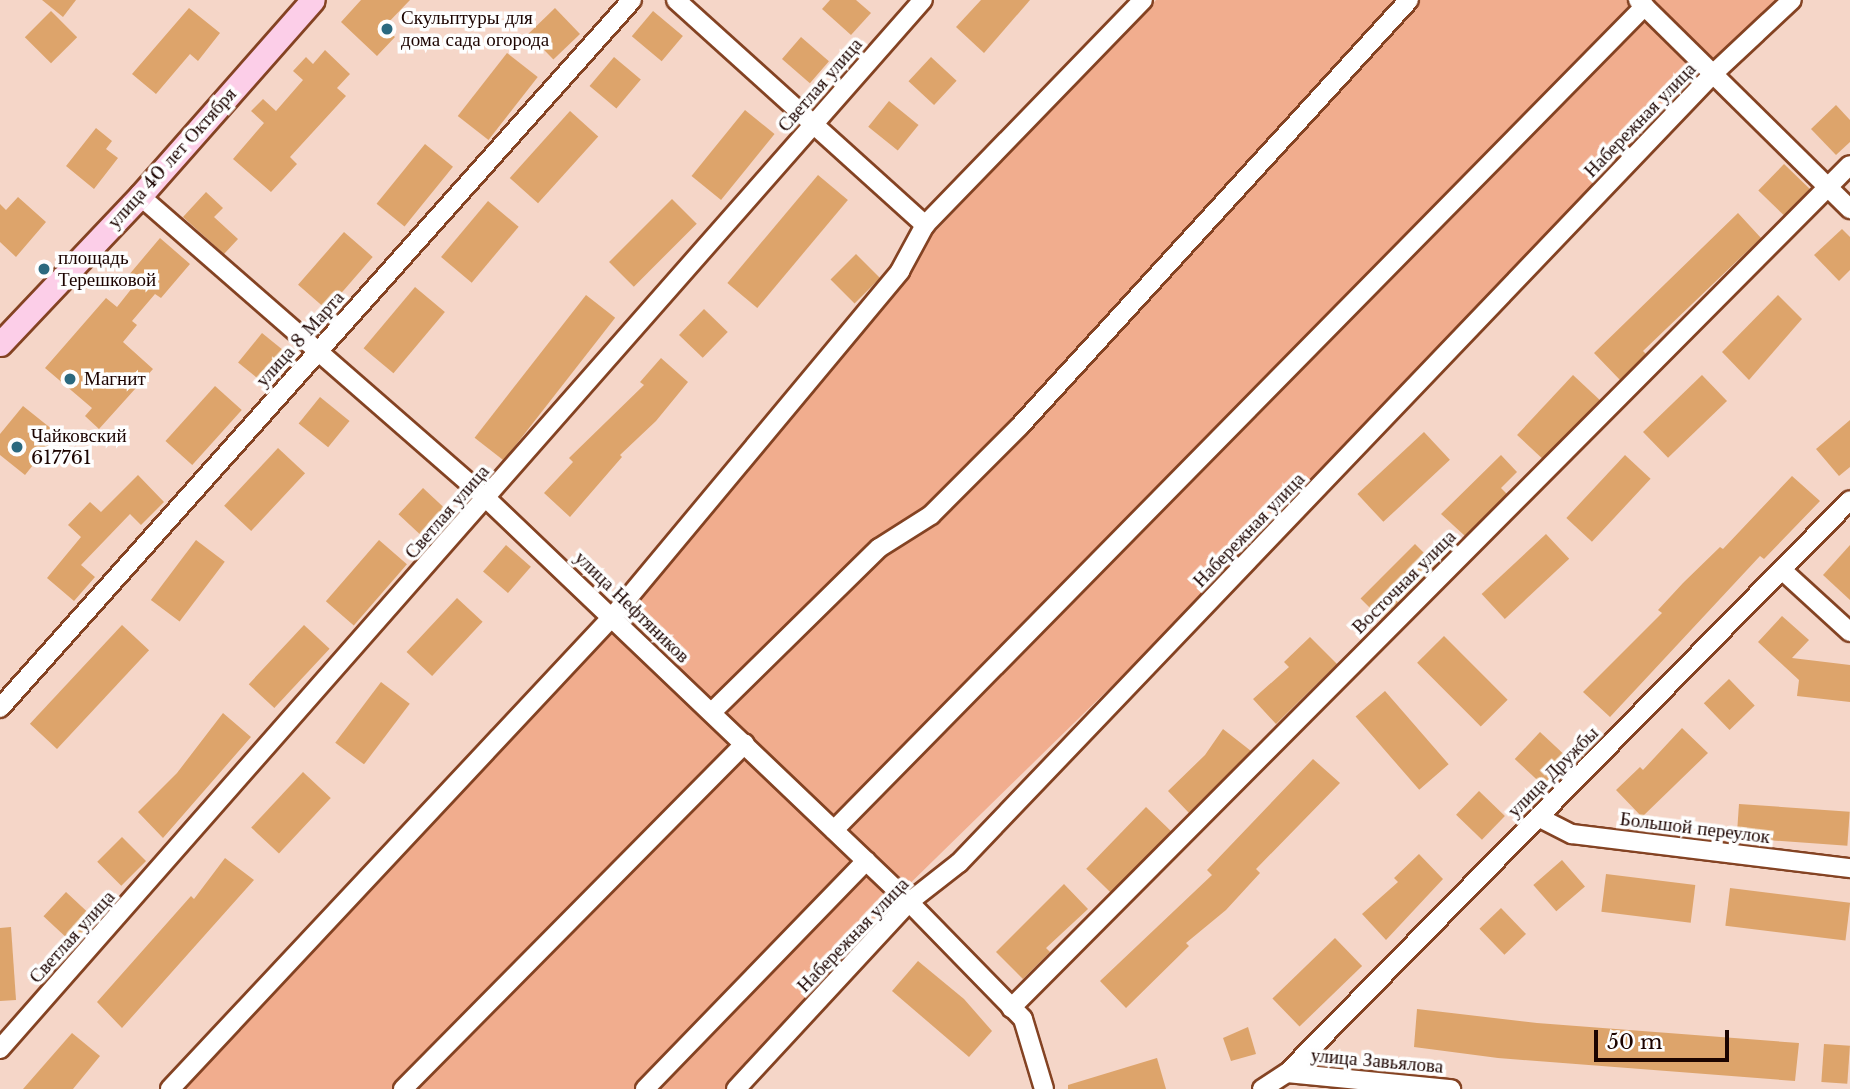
<!DOCTYPE html>
<meta charset="utf-8">
<style>
body{margin:0}
#map{position:relative;width:1850px;height:1089px;overflow:hidden;background:#f5d6c8;font-family:"Libre Baskerville",serif}
div>[style]{position:absolute}
.green>*{inset:0;background:#f1ad8e}
.building>*{inset:0;background:#dda46b;transform-origin:0 0}
.roads{filter:drop-shadow(2px 0 #844323) drop-shadow(-2px 0 #844323) drop-shadow(0 2px #844323) drop-shadow(0 -2px #844323)}
.minor>*{height:18px;margin:-9px;padding:0 9px;transform-origin:9px;border-radius:9px;background:#fff}
.major>*{height:23px;margin:-11.5px;padding:0 11.5px;transform-origin:11.5px;border-radius:11.5px;background:#fccee8}
.dots>*{width:19px;height:19px;translate:-50% -50%;box-sizing:border-box;border:4px solid #fefefe;border-radius:50%}
span{translate:-50% -50%;white-space:nowrap;text-align:center;line-height:1.15;-webkit-text-stroke:7px #fefefe;paint-order:stroke}
.poi-label{font-size:19px;color:#1c0400}
.left{translate:0 -50%;text-align:left}
.street-label{font-size:19px;color:#1c0400}
.scale{position:absolute;left:1594px;top:1030px;width:135px;height:32px;box-sizing:border-box;border:4px solid #1c0400;border-top:0;padding-left:9px;font-size:21px;line-height:24px;white-space:nowrap;color:#1c0400;-webkit-text-stroke:5px #fefefe;paint-order:stroke}
</style>
<div id="map">
<div class="green">
<div style="clip-path:polygon(1156px 0,1779px 0,1701px 74px,1260px 541px,889px 904px,905px 921px,738px 1089px,179px 1089px,712px 515px,934px 233px)"></div>
</div>
<div class="building">
<div style="clip-path:polygon(42px 0,76px 0,63px 17px)"></div>
<div style="clip-path:polygon(361px 0,410px 0,384px 27px,395px 37px,377px 56px,341px 22px)"></div>
<div style="clip-path:polygon(830px 0,856px 0,871px 13px,851px 35px,822px 9px)"></div>
<div style="clip-path:polygon(981px 0,1030px 0,984px 53px,956px 27px)"></div>
<div style="clip-path:polygon(189px 8px,220px 33px,198px 61px,190px 54px,156px 94px,132px 74px)"></div>
<div style="left:555px;top:8px;width:36px;height:37px;rotate:46deg"></div>
<div style="left:51px;top:11px;width:37px;height:37px;rotate:45deg"></div>
<div style="left:653px;top:11px;width:39px;height:33px;rotate:40deg"></div>
<div style="left:801px;top:37px;width:37px;height:29px;rotate:41deg"></div>
<div style="clip-path:polygon(325px 50px,350px 74px,337px 88px,346px 96px,290px 157px,297px 164px,271px 192px,233px 159px,264px 123px,251px 111px,263px 99px,276px 111px,303px 80px,293px 71px,306px 57px,313px 64px)"></div>
<div style="left:507px;top:53px;width:39px;height:80px;rotate:38deg"></div>
<div style="left:614px;top:57px;width:35px;height:38px;rotate:40deg"></div>
<div style="left:931px;top:57px;width:35px;height:33px;rotate:43deg"></div>
<div style="left:889px;top:101px;width:38px;height:33px;rotate:39deg"></div>
<div style="clip-path:polygon(1836px 105px,1850px 120px,1850px 142px,1836px 155px,1811px 129px)"></div>
<div style="left:745px;top:110px;width:38px;height:85px;rotate:39deg"></div>
<div style="left:570px;top:111px;width:38px;height:90px;rotate:42deg"></div>
<div style="clip-path:polygon(96px 128px,112px 141px,106px 149px,118px 158px,94px 189px,66px 166px)"></div>
<div style="left:425px;top:144px;width:36px;height:77px;rotate:39deg"></div>
<div style="left:1784px;top:164px;width:36px;height:37px;rotate:44deg"></div>
<div style="left:818px;top:175px;width:39px;height:141px;rotate:40deg"></div>
<div style="clip-path:polygon(206px 192px,223px 208px,214px 217px,238px 239px,224px 254px,183px 217px)"></div>
<div style="clip-path:polygon(18px 197px,46px 222px,16px 257px,0 242px,0 204px,6px 210px)"></div>
<div style="left:672px;top:199px;width:35px;height:89px;rotate:45deg"></div>
<div style="left:488px;top:201px;width:40px;height:73px;rotate:40deg"></div>
<div style="clip-path:polygon(1738px 213px,1761px 238px,1643px 351px,1646px 354px,1620px 380px,1594px 353px)"></div>
<div style="clip-path:polygon(1842px 229px,1850px 237px,1850px 270px,1839px 281px,1814px 255px)"></div>
<div style="left:344px;top:232px;width:38px;height:70px;rotate:41deg"></div>
<div style="clip-path:polygon(160px 238px,190px 264px,161px 298px,155px 294px,132px 321px,137px 325px,123px 342px,153px 369px,99px 429px,85px 416px,92px 408px,45px 368px,106px 298px,117px 307px,136px 283px,128px 276px)"></div>
<div style="left:856px;top:254px;width:34px;height:36px;rotate:45deg"></div>
<div style="left:415px;top:287px;width:39px;height:80px;rotate:40deg"></div>
<div style="left:586px;top:295px;width:37px;height:181px;rotate:38deg"></div>
<div style="clip-path:polygon(1778px 295px,1802px 319px,1749px 380px,1722px 352px)"></div>
<div style="left:704px;top:309px;width:33px;height:36px;rotate:44deg"></div>
<div style="left:262px;top:333px;width:36px;height:38px;rotate:39deg"></div>
<div style="clip-path:polygon(661px 358px,688px 382px,656px 421px,620px 455px,622px 457px,570px 517px,544px 493px,573px 462px,569px 458px,644px 385px,640px 382px)"></div>
<div style="left:1573px;top:375px;width:37px;height:82px;rotate:43deg"></div>
<div style="left:1702px;top:375px;width:36px;height:82px;rotate:46deg"></div>
<div style="left:215px;top:386px;width:36px;height:74px;rotate:42deg"></div>
<div style="left:320px;top:397px;width:38px;height:34px;rotate:39deg"></div>
<div style="clip-path:polygon(23px 406px,58px 434px,25px 475px,0 455px,0 434px)"></div>
<div style="clip-path:polygon(1850px 420px,1850px 467px,1839px 476px,1816px 449px)"></div>
<div style="left:1424px;top:432px;width:38px;height:91px;rotate:47deg"></div>
<div style="left:278px;top:448px;width:37px;height:79px;rotate:43deg"></div>
<div style="clip-path:polygon(1501px 455px,1517px 472px,1501px 488px,1507px 494px,1465px 536px,1441px 514px)"></div>
<div style="left:1625px;top:455px;width:35px;height:86px;rotate:43deg"></div>
<div style="clip-path:polygon(138px 475px,164px 502px,141px 525px,130px 514px,81px 565px,95px 577px,74px 601px,47px 578px,81px 537px,68px 525px,90px 502px,101px 512px)"></div>
<div style="clip-path:polygon(1792px 476px,1820px 501px,1764px 559px,1760px 556px,1610px 717px,1583px 692px,1662px 613px,1658px 610px,1683px 583px,1720px 547px,1723px 549px)"></div>
<div style="left:423px;top:488px;width:37px;height:36px;rotate:43deg"></div>
<div style="left:1546px;top:534px;width:34px;height:88px;rotate:47deg"></div>
<div style="left:196px;top:540px;width:36px;height:75px;rotate:37deg"></div>
<div style="left:379px;top:540px;width:37px;height:81px;rotate:41deg"></div>
<div style="left:1415px;top:544px;width:30px;height:77px;rotate:45deg"></div>
<div style="left:506px;top:545px;width:33px;height:35px;rotate:41deg"></div>
<div style="clip-path:polygon(1850px 545px,1850px 600px,1823px 575px)"></div>
<div style="left:457px;top:598px;width:35px;height:74px;rotate:43deg"></div>
<div style="clip-path:polygon(1782px 616px,1809px 640px,1792px 658px,1850px 665px,1850px 702px,1797px 696px,1799px 680px,1758px 642px)"></div>
<div style="left:122px;top:625px;width:37px;height:135px;rotate:43deg"></div>
<div style="left:304px;top:625px;width:35px;height:81px;rotate:43deg"></div>
<div style="left:1444px;top:636px;width:90px;height:38px;rotate:45deg"></div>
<div style="clip-path:polygon(1310px 637px,1337px 664px,1276px 724px,1253px 699px,1289px 667px,1284px 662px)"></div>
<div style="left:1729px;top:679px;width:37px;height:35px;rotate:46deg"></div>
<div style="left:381px;top:682px;width:36px;height:76px;rotate:37deg"></div>
<div style="left:1385px;top:691px;width:97px;height:39px;rotate:49deg"></div>
<div style="clip-path:polygon(223px 713px,251px 737px,163px 838px,138px 812px,177px 773px)"></div>
<div style="clip-path:polygon(1682px 728px,1708px 753px,1642px 817px,1616px 790px,1640px 767px,1643px 770px)"></div>
<div style="clip-path:polygon(1223px 729px,1251px 751px,1189px 813px,1168px 791px,1205px 755px)"></div>
<div style="left:1540px;top:732px;width:40px;height:37px;rotate:43deg"></div>
<div style="clip-path:polygon(1313px 759px,1340px 783px,1256px 869px,1260px 873px,1226px 910px,1186px 943px,1189px 946px,1126px 1008px,1100px 981px,1212px 875px,1207px 870px)"></div>
<div style="left:303px;top:772px;width:38px;height:76px;rotate:43deg"></div>
<div style="left:1479px;top:791px;width:36px;height:33px;rotate:44deg"></div>
<div style="left:1739px;top:804px;width:111px;height:34px;rotate:4deg"></div>
<div style="left:1146px;top:807px;width:35px;height:86px;rotate:44deg"></div>
<div style="left:122px;top:837px;width:34px;height:35px;rotate:45deg"></div>
<div style="clip-path:polygon(1419px 854px,1443px 879px,1386px 940px,1362px 914px,1398px 882px,1394px 878px)"></div>
<div style="clip-path:polygon(225px 858px,254px 880px,122px 1028px,97px 1002px,191px 896px,194px 899px)"></div>
<div style="left:1562px;top:860px;width:35px;height:38px;rotate:49deg"></div>
<div style="left:1606px;top:874px;width:90px;height:38px;rotate:7deg"></div>
<div style="clip-path:polygon(1064px 884px,1088px 909px,1046px 948px,1050px 952px,1023px 979px,996px 952px)"></div>
<div style="left:1730px;top:888px;width:121px;height:38px;rotate:7deg"></div>
<div style="left:66px;top:892px;width:40px;height:33px;rotate:43deg"></div>
<div style="left:1501px;top:908px;width:36px;height:30px;rotate:46deg"></div>
<div style="clip-path:polygon(11px 927px,16px 1000px,0 1001px,0 928px)"></div>
<div style="left:1335px;top:938px;width:39px;height:87px;rotate:46deg"></div>
<div style="clip-path:polygon(918px 961px,964px 999px,992px 1031px,969px 1057px,892px 991px)"></div>
<div style="clip-path:polygon(1417px 1009px,1537px 1023px,1799px 1043px,1795px 1081px,1498px 1058px,1414px 1047px)"></div>
<div style="clip-path:polygon(1248px 1027px,1256px 1054px,1231px 1061px,1223px 1038px)"></div>
<div style="clip-path:polygon(72px 1033px,100px 1056px,73px 1089px,23px 1089px)"></div>
<div style="left:1824px;top:1044px;width:26px;height:38px;rotate:4deg"></div>
<div style="clip-path:polygon(1157px 1058px,1166px 1089px,1068px 1089px,1068px 1085px)"></div>
</div>
<div class="roads">
<div class="minor">
<div style="left:676px;top:0;width:336px;rotate:42.1deg"></div>
<div style="left:1638px;top:0;width:298px;rotate:44.6deg"></div>
<div style="left:140px;top:196px;width:461px;rotate:41.1deg"></div>
<div style="left:487px;top:499px;width:584px;rotate:43.68deg"></div>
<div style="left:909px;top:902px;width:163px;rotate:45.7deg"></div>
<div style="left:1023px;top:1019px;width:73px;rotate:73.3deg"></div>
<div style="left:1782px;top:570px;width:92px;rotate:42.4deg"></div>
<div style="left:0;top:708px;width:949px;rotate:-48.25deg"></div>
<div style="left:712px;top:712px;width:234px;rotate:-44.5deg"></div>
<div style="left:879px;top:548px;width:62px;rotate:-32.4deg"></div>
<div style="left:931px;top:515px;width:124px;rotate:-45deg"></div>
<div style="left:1019px;top:427px;width:578px;rotate:-47.59deg"></div>
<div style="left:1538px;top:817px;width:38px;rotate:27deg"></div>
<div style="left:1572px;top:834px;width:280px;rotate:7deg"></div>
<div style="left:834px;top:830px;width:1156px;rotate:-45.46deg"></div>
<div style="left:1011px;top:1008px;width:1189px;rotate:-45.14deg"></div>
<div style="left:0;top:1049px;width:1397px;rotate:-48.66deg"></div>
<div style="left:1287px;top:1073px;width:165px;rotate:5.6deg"></div>
<div style="left:170px;top:1089px;width:648px;rotate:-46.88deg"></div>
<div style="left:613px;top:616px;width:449px;rotate:-50.2deg"></div>
<div style="left:900px;top:271px;width:52px;rotate:-61.5deg"></div>
<div style="left:925px;top:225px;width:313px;rotate:-45.9deg"></div>
<div style="left:403px;top:1089px;width:486px;rotate:-45.3deg"></div>
<div style="left:645px;top:1089px;width:318px;rotate:-45.9deg"></div>
<div style="left:736px;top:1089px;width:255px;rotate:-47.2deg"></div>
<div style="left:909px;top:902px;width:63px;rotate:-38deg"></div>
<div style="left:959px;top:863px;width:1094px;rotate:-46.3deg"></div>
<div style="left:1715px;top:72px;width:105px;rotate:-43.1deg"></div>
<div style="left:1262px;top:1089px;width:30px;rotate:-33deg"></div>
<div style="left:1287px;top:1073px;width:803px;rotate:-45.5deg"></div>
</div>
<div class="major">
<div style="left:0;top:344px;width:204px;rotate:-46.6deg"></div>
<div style="left:140px;top:196px;width:261px;rotate:-48.6deg"></div>
</div>
</div>
<div class="dots">
<div style="left:387px;top:29px;background:#2b697f"></div>
<div style="left:44px;top:269px;background:#2b697f"></div>
<div style="left:70px;top:379px;background:#2b697f"></div>
<div style="left:17px;top:447px;background:#2b697f"></div>
</div>
<div class="poi-label">
<span class="left" style="left:401px;top:29px">Скульптуры для<br>дома сада огорода</span>
<span class="left" style="left:58px;top:269px">площадь<br>Терешковой</span>
<span class="left" style="left:84px;top:379px">Магнит</span>
<span class="left" style="left:31px;top:447px">Чайковский<br>617761</span>
</div>
<div class="street-label">
<span style="left:820px;top:85px;rotate:-49deg">Светлая улица</span>
<span style="left:1640px;top:120px;rotate:-46deg">Набережная улица</span>
<span style="left:172px;top:158px;rotate:-48deg">улица 40 лет Октября</span>
<span style="left:300px;top:339px;rotate:-48deg">улица 8 Марта</span>
<span style="left:447px;top:512px;rotate:-49deg">Светлая улица</span>
<span style="left:1249px;top:530px;rotate:-46deg">Набережная улица</span>
<span style="left:1404px;top:582px;rotate:-45deg">Восточная улица</span>
<span style="left:632px;top:607px;rotate:44deg">улица Нефтяников</span>
<span style="left:1553px;top:772px;rotate:-45deg">улица Дружбы</span>
<span style="left:1695px;top:828px;rotate:7deg">Большой переулок</span>
<span style="left:853px;top:935px;rotate:-46deg">Набережная улица</span>
<span style="left:72px;top:937px;rotate:-48deg">Светлая улица</span>
<span style="left:1377px;top:1061px;rotate:5deg">улица Завьялова</span>
</div>
<div class="scale">50 m</div>
</div>
